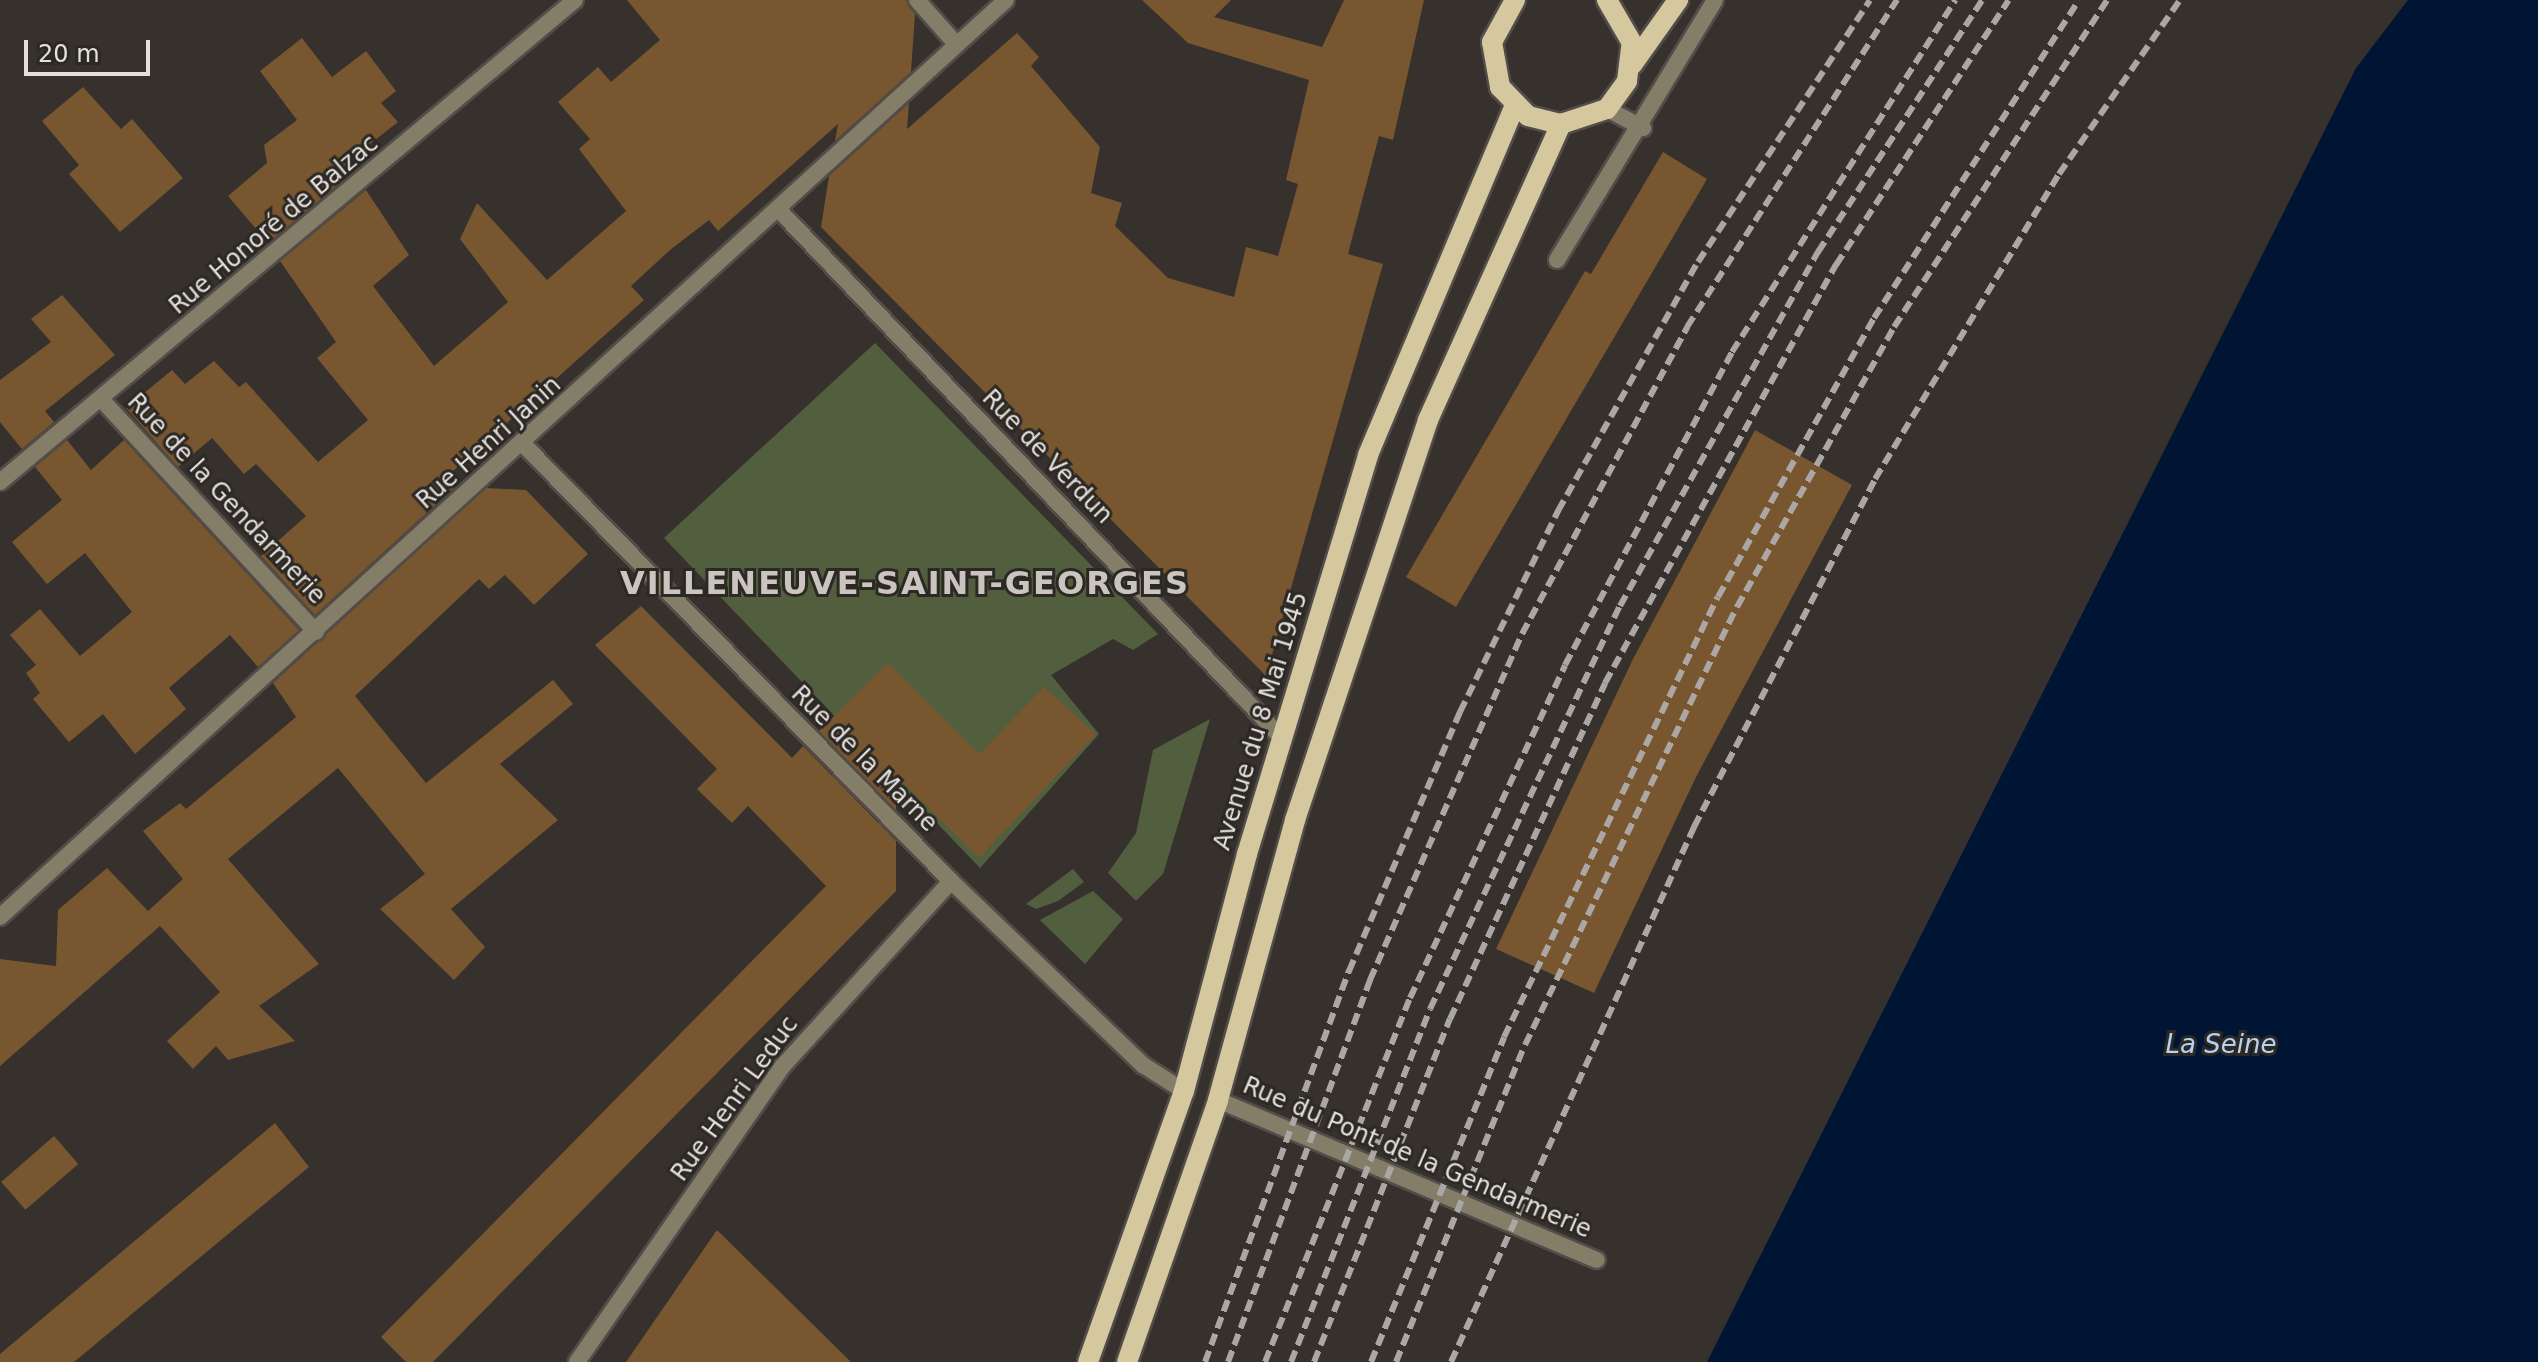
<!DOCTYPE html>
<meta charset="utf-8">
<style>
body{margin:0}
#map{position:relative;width:2538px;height:1362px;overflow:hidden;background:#36312d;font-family:"DejaVu Sans",sans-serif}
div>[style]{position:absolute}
.green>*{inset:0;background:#525f3f}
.water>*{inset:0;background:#001533}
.building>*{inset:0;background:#775630;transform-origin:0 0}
.roads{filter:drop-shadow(2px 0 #524d49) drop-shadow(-2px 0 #524d49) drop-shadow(0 2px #524d49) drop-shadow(0 -2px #524d49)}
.street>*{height:16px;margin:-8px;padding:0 8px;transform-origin:8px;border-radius:8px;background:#847e69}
.primary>*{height:20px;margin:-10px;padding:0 10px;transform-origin:10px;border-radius:10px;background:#d6c89e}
.rail>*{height:6px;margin-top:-3px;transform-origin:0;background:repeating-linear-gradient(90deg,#aba7a4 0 12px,transparent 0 18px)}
span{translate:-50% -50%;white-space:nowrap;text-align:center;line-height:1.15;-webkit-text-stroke:6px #2c2823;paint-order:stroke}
.street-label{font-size:24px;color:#e3e0dd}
.water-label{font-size:26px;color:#b4d2f5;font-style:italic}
.district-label{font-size:32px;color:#cbc5bf;font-weight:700;letter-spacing:2px}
.scale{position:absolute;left:24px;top:40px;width:126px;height:36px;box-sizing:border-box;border:4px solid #e3e0dd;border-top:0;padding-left:10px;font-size:24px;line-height:28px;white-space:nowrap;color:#e3e0dd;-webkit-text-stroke:6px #2c2823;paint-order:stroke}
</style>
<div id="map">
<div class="green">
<div style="clip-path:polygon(875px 343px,1158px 634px,1133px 650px,1113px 639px,1051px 675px,1099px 734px,980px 868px,664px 538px)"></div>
<div style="clip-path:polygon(1210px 719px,1163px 874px,1136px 901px,1108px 873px,1136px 833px,1153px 750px)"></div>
<div style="clip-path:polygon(1073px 869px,1084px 882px,1058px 901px,1036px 909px,1026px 904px)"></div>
<div style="clip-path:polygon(1093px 891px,1123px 919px,1085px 964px,1040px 920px)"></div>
</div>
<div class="water">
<div style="clip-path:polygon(2408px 0,2538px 0,2538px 1362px,1707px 1362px,2356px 68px)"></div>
</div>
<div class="building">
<div style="clip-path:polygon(627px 0,906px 0,915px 14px,911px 72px,835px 141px,838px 124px,718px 231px,709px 220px,670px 250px,631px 286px,644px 300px,435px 487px,455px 487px,315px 615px,261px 556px,306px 516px,256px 464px,244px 474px,212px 438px,178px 467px,126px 408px,172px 370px,185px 384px,214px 361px,239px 387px,246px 382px,318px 462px,368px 420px,317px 358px,336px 342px,280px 261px,366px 190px,409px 255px,373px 286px,434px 366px,508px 302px,460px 239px,477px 203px,547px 280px,626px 211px,579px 149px,590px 139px,558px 102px,598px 67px,611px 82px,660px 40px)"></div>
<div style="clip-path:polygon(1142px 0,1231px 0,1214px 17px,1322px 47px,1344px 0,1424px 0,1393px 140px,1379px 136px,1348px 254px,1383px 264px,1266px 676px,821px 227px,829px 176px,909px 103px,907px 129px,1017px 33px,1039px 57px,1031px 66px,1100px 147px,1091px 193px,1122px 203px,1115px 226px,1168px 278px,1234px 297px,1246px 247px,1278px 256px,1298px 184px,1286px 180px,1309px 80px,1188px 43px)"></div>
<div style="clip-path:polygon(302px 38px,332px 77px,366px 51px,396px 91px,381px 103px,398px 122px,347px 162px,353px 172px,268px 243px,228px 196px,267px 163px,264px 145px,297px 120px,260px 71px)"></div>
<div style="clip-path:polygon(83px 87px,121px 129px,132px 119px,183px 178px,120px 232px,69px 174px,79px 165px,42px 121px)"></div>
<div style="clip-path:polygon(1663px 152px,1707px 179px,1456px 607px,1406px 577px,1585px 271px,1591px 274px)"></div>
<div style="clip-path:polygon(62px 295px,115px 355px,45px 411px,54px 422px,22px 449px,0 422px,0 380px,51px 342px,31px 319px)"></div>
<div style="clip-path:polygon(1755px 430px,1852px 485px,1696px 777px,1594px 993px,1496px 949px,1633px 659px)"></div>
<div style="clip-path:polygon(67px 440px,91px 470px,124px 440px,299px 630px,258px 667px,230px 635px,169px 688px,186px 709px,135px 754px,103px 714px,69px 742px,33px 699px,40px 693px,26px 673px,36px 665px,10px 635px,40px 609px,80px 656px,132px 612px,85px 553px,47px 584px,12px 542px,62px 500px,35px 467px)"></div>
<div style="clip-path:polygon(486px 488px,526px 490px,588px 554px,534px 605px,505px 575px,489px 589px,479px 579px,355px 696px,426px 783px,553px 680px,573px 704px,500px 764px,558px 820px,451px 909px,485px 947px,454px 980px,380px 909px,425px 874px,338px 768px,228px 859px,319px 964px,259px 1006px,295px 1041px,228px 1060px,216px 1046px,193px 1069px,167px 1041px,220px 992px,160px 926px,0 1066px,0 959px,56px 966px,58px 910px,107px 868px,148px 911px,183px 879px,143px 831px,180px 803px,186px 809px,296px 717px,273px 683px)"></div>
<div style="clip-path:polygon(641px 606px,792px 758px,803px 746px,896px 841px,896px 891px,433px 1362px,406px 1362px,381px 1337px,826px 886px,748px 806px,732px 823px,697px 789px,717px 769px,595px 645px)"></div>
<div style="clip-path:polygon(888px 663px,979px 754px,1044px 687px,1096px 734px,979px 858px,896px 776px,896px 810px,819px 731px)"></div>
<div style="clip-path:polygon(275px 1123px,309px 1167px,74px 1362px,0 1362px,0 1354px)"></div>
<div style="left:54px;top:1136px;width:37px;height:70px;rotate:49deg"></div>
<div style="clip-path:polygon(717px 1230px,851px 1362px,626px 1362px)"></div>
</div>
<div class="roads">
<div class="street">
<div style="left:917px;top:0;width:59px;rotate:48.4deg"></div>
<div style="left:1607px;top:109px;width:41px;rotate:27.8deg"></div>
<div style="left:778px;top:209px;width:729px;rotate:46.39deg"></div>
<div style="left:1557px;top:260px;width:304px;rotate:-58.7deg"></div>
<div style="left:101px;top:399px;width:317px;rotate:47.3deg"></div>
<div style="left:524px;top:445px;width:610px;rotate:45.6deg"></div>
<div style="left:951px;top:881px;width:266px;rotate:43.8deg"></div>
<div style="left:1143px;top:1065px;width:49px;rotate:32.4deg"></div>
<div style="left:0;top:482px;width:750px;rotate:-39.97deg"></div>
<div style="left:0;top:917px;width:1361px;rotate:-42.35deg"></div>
<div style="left:1218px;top:1100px;width:411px;rotate:22.9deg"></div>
<div style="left:577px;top:1362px;width:359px;rotate:-55.2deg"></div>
<div style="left:782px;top:1067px;width:251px;rotate:-47.7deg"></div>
</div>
<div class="primary">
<div style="left:1515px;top:0;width:48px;rotate:118.7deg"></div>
<div style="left:1492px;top:42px;width:46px;rotate:79.9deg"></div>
<div style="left:1500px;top:87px;width:40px;rotate:46deg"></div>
<div style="left:1528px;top:116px;width:34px;rotate:14deg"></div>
<div style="left:1561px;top:124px;width:48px;rotate:-18.1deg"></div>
<div style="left:1607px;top:109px;width:34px;rotate:-54deg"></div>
<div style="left:1627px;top:81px;width:38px;rotate:-83deg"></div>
<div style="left:1632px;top:43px;width:50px;rotate:-120.2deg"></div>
<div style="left:1632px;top:65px;width:80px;rotate:-54.7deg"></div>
<div style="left:1088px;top:1362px;width:288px;rotate:-70.5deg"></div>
<div style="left:1184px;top:1091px;width:245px;rotate:-75.1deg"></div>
<div style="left:1247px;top:854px;width:417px;rotate:-73.1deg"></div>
<div style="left:1368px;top:455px;width:379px;rotate:-67.2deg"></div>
<div style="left:1127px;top:1362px;width:277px;rotate:-70.8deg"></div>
<div style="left:1218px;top:1100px;width:290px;rotate:-74.6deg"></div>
<div style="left:1295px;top:820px;width:422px;rotate:-71.6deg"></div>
<div style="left:1428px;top:420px;width:325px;rotate:-65.8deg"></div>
</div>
</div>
<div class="rail">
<div style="left:1205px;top:1362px;width:417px;rotate:-69.8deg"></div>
<div style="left:1349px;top:971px;width:282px;rotate:-66.8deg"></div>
<div style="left:1460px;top:712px;width:224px;rotate:-64deg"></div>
<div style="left:1558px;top:511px;width:286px;rotate:-60.7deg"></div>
<div style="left:1698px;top:262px;width:313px;rotate:-56.7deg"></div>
<div style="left:1228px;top:1362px;width:408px;rotate:-69.6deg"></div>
<div style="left:1370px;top:980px;width:378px;rotate:-66.3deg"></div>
<div style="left:1522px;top:634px;width:349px;rotate:-61.7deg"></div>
<div style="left:1687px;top:327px;width:389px;rotate:-57.3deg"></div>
<div style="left:1265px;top:1362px;width:392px;rotate:-68.3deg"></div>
<div style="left:1410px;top:998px;width:367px;rotate:-65deg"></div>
<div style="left:1565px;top:665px;width:355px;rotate:-61.9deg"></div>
<div style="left:1732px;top:352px;width:417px;rotate:-57.6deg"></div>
<div style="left:1291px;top:1362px;width:379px;rotate:-68.5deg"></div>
<div style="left:1430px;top:1009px;width:446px;rotate:-64.8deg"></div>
<div style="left:1620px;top:606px;width:406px;rotate:-60.8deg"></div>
<div style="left:1818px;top:252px;width:301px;rotate:-56.9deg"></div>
<div style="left:1314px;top:1362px;width:369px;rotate:-68.4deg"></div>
<div style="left:1450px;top:1019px;width:370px;rotate:-65.2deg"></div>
<div style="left:1605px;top:683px;width:478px;rotate:-61.1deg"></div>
<div style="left:1836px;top:265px;width:316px;rotate:-56.9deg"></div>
<div style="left:1371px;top:1362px;width:351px;rotate:-67.7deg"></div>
<div style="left:1504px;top:1037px;width:489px;rotate:-64.1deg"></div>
<div style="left:1718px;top:597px;width:320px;rotate:-60.8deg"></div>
<div style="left:1874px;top:318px;width:378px;rotate:-57.2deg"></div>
<div style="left:1396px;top:1362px;width:342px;rotate:-67.9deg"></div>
<div style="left:1525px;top:1045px;width:487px;rotate:-64.2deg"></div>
<div style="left:1737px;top:607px;width:321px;rotate:-60.7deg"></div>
<div style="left:1894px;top:327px;width:390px;rotate:-56.9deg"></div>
<div style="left:1451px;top:1362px;width:588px;rotate:-65.57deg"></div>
<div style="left:1694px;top:827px;width:392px;rotate:-62.5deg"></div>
<div style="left:1875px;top:479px;width:356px;rotate:-58.9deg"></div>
<div style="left:2059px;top:174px;width:212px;rotate:-55.2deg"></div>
</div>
<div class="street-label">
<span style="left:274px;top:225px;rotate:-40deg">Rue Honoré de Balzac</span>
<span style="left:489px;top:443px;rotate:-42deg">Rue Henri Janin</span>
<span style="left:1047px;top:457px;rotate:46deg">Rue de Verdun</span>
<span style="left:226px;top:499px;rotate:47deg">Rue de la Gendarmerie</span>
<span style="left:1261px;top:721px;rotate:-73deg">Avenue du 8 Mai 1945</span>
<span style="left:864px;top:759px;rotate:45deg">Rue de la Marne</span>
<span style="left:735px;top:1099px;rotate:-54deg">Rue Henri Leduc</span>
<span style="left:1417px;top:1158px;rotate:23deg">Rue du Pont de la Gendarmerie</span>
</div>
<div class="water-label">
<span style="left:2221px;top:1045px">La Seine</span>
</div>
<div class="district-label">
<span style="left:905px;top:583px">VILLENEUVE-SAINT-GEORGES</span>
</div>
<div class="scale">20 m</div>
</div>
